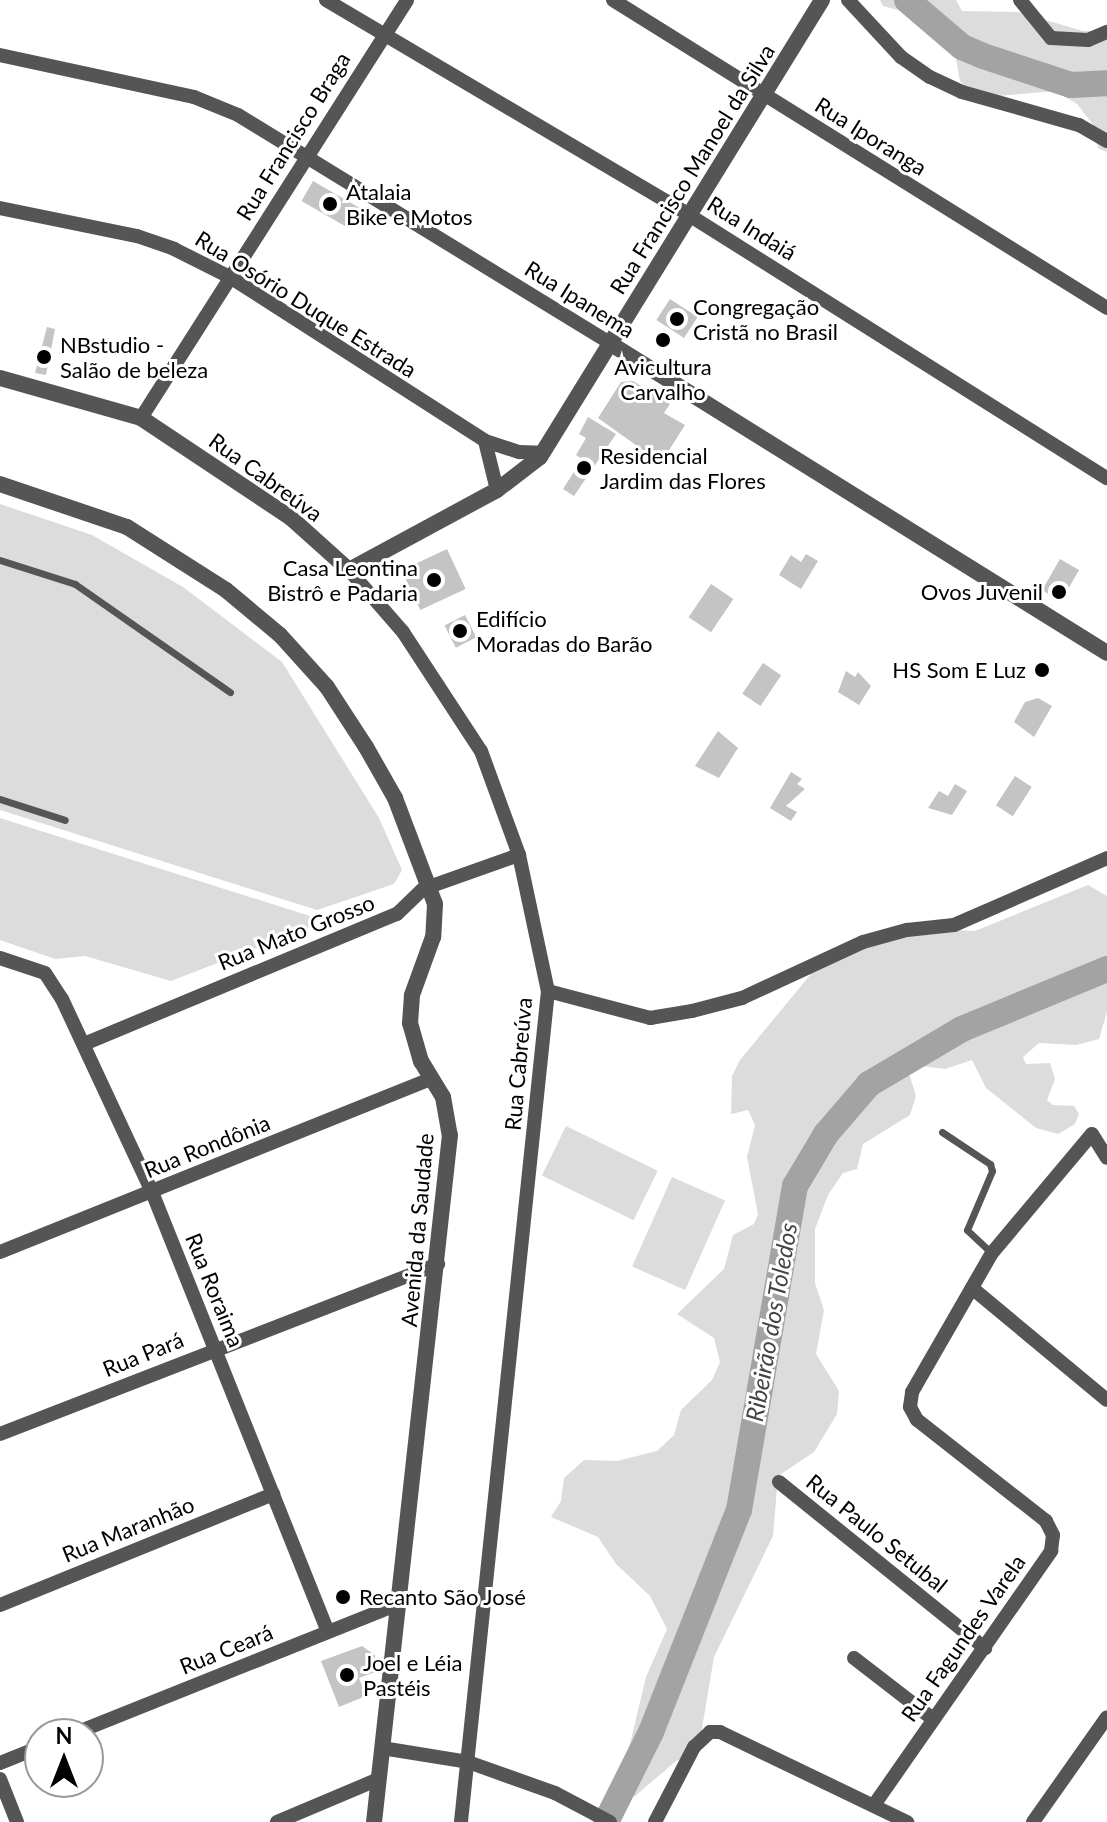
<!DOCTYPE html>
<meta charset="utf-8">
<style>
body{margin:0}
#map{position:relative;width:1107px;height:1822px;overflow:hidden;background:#fff;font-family:Lato,sans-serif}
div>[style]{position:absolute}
.green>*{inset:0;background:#dcdcdc;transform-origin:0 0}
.river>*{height:26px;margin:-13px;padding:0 13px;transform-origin:13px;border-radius:13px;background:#a3a3a3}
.building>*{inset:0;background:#c4c4c4;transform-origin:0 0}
.service>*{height:7px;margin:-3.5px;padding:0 3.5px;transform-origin:3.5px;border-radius:3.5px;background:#555}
.minor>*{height:14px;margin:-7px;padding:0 7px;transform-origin:7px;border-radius:7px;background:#555}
.tertiary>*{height:16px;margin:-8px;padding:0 8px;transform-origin:8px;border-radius:8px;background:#555}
.dots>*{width:22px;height:22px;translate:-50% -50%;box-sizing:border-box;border:4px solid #fff;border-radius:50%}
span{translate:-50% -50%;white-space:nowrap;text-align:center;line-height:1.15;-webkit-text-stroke:6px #fff;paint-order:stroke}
.street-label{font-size:22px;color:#000}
.poi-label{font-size:22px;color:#000}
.left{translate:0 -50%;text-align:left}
.right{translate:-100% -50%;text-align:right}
.water-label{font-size:24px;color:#444;font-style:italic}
.north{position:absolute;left:24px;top:1718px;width:80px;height:80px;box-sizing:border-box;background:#fff;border:2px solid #999;border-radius:50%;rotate:0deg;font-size:22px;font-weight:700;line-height:32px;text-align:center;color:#000}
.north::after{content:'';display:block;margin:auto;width:28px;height:36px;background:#000;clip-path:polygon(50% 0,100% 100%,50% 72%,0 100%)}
</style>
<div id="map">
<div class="green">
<div style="clip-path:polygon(880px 0,956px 0,962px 11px,1018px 12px,1083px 31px,1107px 31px,1107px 152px,1098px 148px,1094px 126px,1077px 104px,1056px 91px,977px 98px,960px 81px,952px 37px,931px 19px,883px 6px)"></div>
<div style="clip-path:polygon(0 504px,92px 535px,183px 587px,282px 662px,379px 818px,402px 870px,394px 884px,317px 910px,0 810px)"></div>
<div style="clip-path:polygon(0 818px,313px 917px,308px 928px,171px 981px,85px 956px,55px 959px,0 940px)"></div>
<div style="clip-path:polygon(1088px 885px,1107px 896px,1107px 1012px,1099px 1039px,1076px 1045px,1039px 1043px,1023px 1057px,1026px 1064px,1050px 1063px,1055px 1079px,1047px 1100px,1053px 1105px,1074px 1106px,1079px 1114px,1075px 1124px,1058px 1134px,1036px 1128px,986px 1088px,972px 1060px,945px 1069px,912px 1065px,908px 1070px,916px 1096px,910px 1115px,863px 1144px,857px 1169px,843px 1173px,828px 1195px,815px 1229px,815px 1283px,824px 1310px,816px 1354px,839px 1391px,837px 1414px,814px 1452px,778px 1476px,773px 1536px,714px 1657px,698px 1752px,676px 1761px,634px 1797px,627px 1780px,628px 1752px,646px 1677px,667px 1629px,650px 1596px,616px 1564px,598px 1537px,551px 1517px,561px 1501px,564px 1478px,584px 1460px,617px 1461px,657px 1451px,674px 1435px,681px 1410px,712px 1380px,720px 1362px,714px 1338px,677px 1314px,724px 1269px,733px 1235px,754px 1224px,758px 1214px,747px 1157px,755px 1125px,748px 1110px,731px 1114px,732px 1076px,740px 1060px,815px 969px,906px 927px,975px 931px)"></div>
<div style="left:566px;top:1126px;width:102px;height:55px;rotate:26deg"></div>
<div style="left:672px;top:1177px;width:58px;height:98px;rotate:24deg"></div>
</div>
<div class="river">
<div style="left:907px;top:0;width:72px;rotate:40.5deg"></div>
<div style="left:962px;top:47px;width:23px;rotate:23deg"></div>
<div style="left:983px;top:56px;width:93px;rotate:18.2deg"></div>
<div style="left:1071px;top:85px;width:36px;rotate:-3deg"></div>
<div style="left:606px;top:1822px;width:101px;rotate:-63.4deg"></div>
<div style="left:651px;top:1732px;width:239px;rotate:-68.4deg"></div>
<div style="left:739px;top:1510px;width:329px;rotate:-80.2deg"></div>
<div style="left:795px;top:1186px;width:61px;rotate:-59.2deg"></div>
<div style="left:826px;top:1134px;width:66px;rotate:-49.3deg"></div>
<div style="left:869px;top:1084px;width:108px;rotate:-30.6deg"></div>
<div style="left:962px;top:1029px;width:157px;rotate:-22.5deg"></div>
</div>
<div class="building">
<div style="left:313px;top:181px;width:53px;height:23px;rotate:30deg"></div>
<div style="left:670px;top:299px;width:33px;height:25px;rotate:33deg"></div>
<div style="clip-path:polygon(47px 327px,55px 329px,46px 375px,35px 373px)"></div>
<div style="clip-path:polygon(633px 381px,670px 404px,664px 413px,685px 425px,661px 463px,598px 418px,621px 382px)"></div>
<div style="clip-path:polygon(588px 417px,616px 434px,574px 496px,563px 489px,582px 459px,576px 455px,586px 438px,579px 434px)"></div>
<div style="left:447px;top:549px;width:44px;height:50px;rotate:65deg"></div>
<div style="clip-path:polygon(806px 554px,818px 561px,801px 589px,779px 575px,791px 555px,801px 562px)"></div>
<div style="left:1060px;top:559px;width:22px;height:36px;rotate:30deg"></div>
<div style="left:711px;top:584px;width:27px;height:40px;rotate:34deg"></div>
<div style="left:465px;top:615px;width:25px;height:23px;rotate:63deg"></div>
<div style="left:763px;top:663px;width:22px;height:37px;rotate:34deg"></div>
<div style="clip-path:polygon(846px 671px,855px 677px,858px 672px,871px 686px,859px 705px,838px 692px)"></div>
<div style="clip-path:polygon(1038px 698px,1052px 706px,1034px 737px,1014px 722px,1025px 702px)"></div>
<div style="clip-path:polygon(718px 731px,738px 748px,719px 778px,695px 766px)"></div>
<div style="clip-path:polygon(791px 772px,802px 779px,797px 784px,805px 789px,786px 806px,797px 812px,791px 821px,770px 808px)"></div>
<div style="left:1015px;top:776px;width:20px;height:35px;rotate:33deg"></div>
<div style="clip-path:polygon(955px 784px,967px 791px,952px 815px,928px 808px,939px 791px,948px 796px)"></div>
<div style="clip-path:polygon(362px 1646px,375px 1655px,375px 1672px,359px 1678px,366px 1696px,339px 1707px,321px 1661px)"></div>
</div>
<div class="service">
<div style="left:0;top:560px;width:79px;rotate:17.7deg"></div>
<div style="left:75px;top:584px;width:189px;rotate:34.9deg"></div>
<div style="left:0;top:799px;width:68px;rotate:17.9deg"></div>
<div style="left:942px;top:1132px;width:58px;rotate:33.7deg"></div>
<div style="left:990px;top:1164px;width:7px;rotate:74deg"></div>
<div style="left:992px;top:1171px;width:64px;rotate:113deg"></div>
<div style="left:967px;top:1230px;width:34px;rotate:43deg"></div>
</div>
<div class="minor">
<div style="left:326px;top:0;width:422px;rotate:30.6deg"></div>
<div style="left:689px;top:215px;width:494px;rotate:32.2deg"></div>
<div style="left:613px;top:0;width:582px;rotate:31.94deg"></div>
<div style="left:848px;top:0;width:78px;rotate:47.1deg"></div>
<div style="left:901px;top:57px;width:35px;rotate:35deg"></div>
<div style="left:930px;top:77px;width:35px;rotate:25deg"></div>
<div style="left:962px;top:92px;width:122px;rotate:15.8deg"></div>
<div style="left:1079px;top:125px;width:32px;rotate:30deg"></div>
<div style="left:1020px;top:0;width:49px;rotate:50.8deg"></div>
<div style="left:1051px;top:38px;width:37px;rotate:3deg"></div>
<div style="left:1088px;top:40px;width:21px;rotate:-23deg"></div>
<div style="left:0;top:55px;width:198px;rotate:12.2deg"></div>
<div style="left:194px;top:97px;width:48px;rotate:22.2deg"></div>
<div style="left:238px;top:115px;width:438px;rotate:31.5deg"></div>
<div style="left:0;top:208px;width:140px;rotate:11.6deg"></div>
<div style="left:137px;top:236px;width:39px;rotate:19deg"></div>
<div style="left:174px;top:249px;width:63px;rotate:26.6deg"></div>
<div style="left:230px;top:277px;width:303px;rotate:32.7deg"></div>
<div style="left:141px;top:418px;width:495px;rotate:-57.5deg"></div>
<div style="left:497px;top:490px;width:50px;rotate:-103.8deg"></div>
<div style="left:485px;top:441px;width:36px;rotate:18deg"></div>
<div style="left:519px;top:452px;width:24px;rotate:2deg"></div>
<div style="left:349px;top:570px;width:82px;rotate:48.9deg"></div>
<div style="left:403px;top:632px;width:142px;rotate:56.8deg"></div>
<div style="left:481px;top:751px;width:111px;rotate:69.9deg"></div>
<div style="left:519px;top:855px;width:139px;rotate:78deg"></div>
<div style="left:548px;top:991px;width:836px;rotate:95.98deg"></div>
<div style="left:0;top:958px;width:47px;rotate:18.4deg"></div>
<div style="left:45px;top:973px;width:31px;rotate:57deg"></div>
<div style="left:62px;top:999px;width:213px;rotate:65deg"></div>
<div style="left:152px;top:1192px;width:473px;rotate:68.2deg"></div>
<div style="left:548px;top:991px;width:106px;rotate:14.8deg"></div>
<div style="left:650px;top:1018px;width:43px;rotate:-9.5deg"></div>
<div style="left:692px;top:1011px;width:52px;rotate:-14.6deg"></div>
<div style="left:742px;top:998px;width:133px;rotate:-24.8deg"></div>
<div style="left:863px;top:942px;width:46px;rotate:-15.3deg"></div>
<div style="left:907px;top:930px;width:47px;rotate:-6.1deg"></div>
<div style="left:954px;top:925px;width:167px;rotate:-23.6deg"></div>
<div style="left:84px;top:1044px;width:339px;rotate:-22.6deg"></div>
<div style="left:397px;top:914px;width:36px;rotate:-44deg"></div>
<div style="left:423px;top:889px;width:102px;rotate:-19.5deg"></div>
<div style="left:0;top:1252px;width:464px;rotate:-21.9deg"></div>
<div style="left:972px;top:1288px;width:175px;rotate:39.7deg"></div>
<div style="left:0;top:1434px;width:470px;rotate:-21.2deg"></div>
<div style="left:779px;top:1482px;width:265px;rotate:38.9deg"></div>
<div style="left:0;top:1605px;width:295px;rotate:-22.1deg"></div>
<div style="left:854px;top:1658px;width:100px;rotate:37.7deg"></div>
<div style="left:73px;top:1734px;width:347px;rotate:-21.8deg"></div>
<div style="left:382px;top:1748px;width:87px;rotate:9.2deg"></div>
<div style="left:468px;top:1762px;width:92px;rotate:19.6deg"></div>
<div style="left:555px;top:1793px;width:62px;rotate:27.8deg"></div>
<div style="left:0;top:1763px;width:43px;rotate:-21.8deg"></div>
<div style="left:0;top:1779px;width:46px;rotate:68.4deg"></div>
<div style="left:874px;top:1805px;width:310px;rotate:-55.1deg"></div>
<div style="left:1051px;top:1551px;width:16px;rotate:-83deg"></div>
<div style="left:1053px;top:1535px;width:16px;rotate:-117deg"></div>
<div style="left:1046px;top:1521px;width:164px;rotate:-141.9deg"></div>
<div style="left:917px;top:1420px;width:15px;rotate:-118deg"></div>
<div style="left:910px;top:1407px;width:15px;rotate:-82deg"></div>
<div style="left:912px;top:1392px;width:160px;rotate:-60.1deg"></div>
<div style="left:992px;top:1253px;width:155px;rotate:-50deg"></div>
<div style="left:1092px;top:1134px;width:28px;rotate:58deg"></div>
<div style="left:277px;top:1822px;width:111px;rotate:-22.9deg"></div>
<div style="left:655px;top:1822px;width:85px;rotate:-62.5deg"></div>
<div style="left:694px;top:1747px;width:22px;rotate:-43deg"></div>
<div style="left:710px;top:1732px;width:10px"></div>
<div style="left:720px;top:1732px;width:208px;rotate:25.7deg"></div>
<div style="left:1033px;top:1822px;width:128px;rotate:-54.8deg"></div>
</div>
<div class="tertiary">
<div style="left:611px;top:344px;width:584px;rotate:31.92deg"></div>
<div style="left:0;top:378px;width:147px;rotate:15.8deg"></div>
<div style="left:141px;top:418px;width:180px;rotate:33.7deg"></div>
<div style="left:291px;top:518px;width:78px;rotate:41.9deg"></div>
<div style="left:349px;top:570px;width:168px;rotate:-28.4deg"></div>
<div style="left:497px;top:490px;width:54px;rotate:-37.5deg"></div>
<div style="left:540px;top:457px;width:537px;rotate:-58.32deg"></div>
<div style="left:0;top:484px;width:134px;rotate:18.7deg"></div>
<div style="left:127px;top:527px;width:117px;rotate:32.5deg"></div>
<div style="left:226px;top:590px;width:70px;rotate:39.8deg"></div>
<div style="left:280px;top:635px;width:70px;rotate:47.9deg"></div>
<div style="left:327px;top:687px;width:72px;rotate:57deg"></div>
<div style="left:366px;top:747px;width:59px;rotate:60.4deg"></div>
<div style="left:395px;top:798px;width:113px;rotate:69.3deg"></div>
<div style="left:435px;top:904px;width:33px;rotate:93deg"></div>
<div style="left:433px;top:937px;width:62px;rotate:109.9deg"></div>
<div style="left:412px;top:995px;width:28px;rotate:94deg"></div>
<div style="left:410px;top:1023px;width:40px;rotate:74deg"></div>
<div style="left:421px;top:1061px;width:42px;rotate:58.6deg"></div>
<div style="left:443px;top:1097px;width:39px;rotate:80deg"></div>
<div style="left:450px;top:1135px;width:691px;rotate:96.31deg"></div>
</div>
<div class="dots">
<div style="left:330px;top:204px;background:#000"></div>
<div style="left:677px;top:319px;background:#000"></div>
<div style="left:663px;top:340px;background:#000"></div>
<div style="left:44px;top:357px;background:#000"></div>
<div style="left:584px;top:468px;background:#000"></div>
<div style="left:434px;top:580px;background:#000"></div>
<div style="left:1059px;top:592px;background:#000"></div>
<div style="left:460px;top:631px;background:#000"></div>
<div style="left:1042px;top:670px;background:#000"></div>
<div style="left:343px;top:1597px;background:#000"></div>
<div style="left:347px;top:1675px;background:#000"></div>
</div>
<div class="street-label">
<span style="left:293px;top:136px;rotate:-58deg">Rua Francisco Braga</span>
<span style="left:871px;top:136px;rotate:32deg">Rua Iporanga</span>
<span style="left:692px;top:169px;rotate:-58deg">Rua Francisco Manoel da Silva</span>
<span style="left:752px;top:228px;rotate:32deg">Rua Indaiá</span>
<span style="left:580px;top:299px;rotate:32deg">Rua Ipanema</span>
<span style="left:306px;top:304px;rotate:32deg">Rua Osório Duque Estrada</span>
<span style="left:266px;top:477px;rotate:36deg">Rua Cabreúva</span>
<span style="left:296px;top:932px;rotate:-22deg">Rua Mato Grosso</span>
<span style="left:518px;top:1064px;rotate:-85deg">Rua Cabreúva</span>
<span style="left:207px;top:1146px;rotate:-22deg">Rua Rondônia</span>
<span style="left:417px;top:1230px;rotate:-85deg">Avenida da Saudade</span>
<span style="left:215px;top:1290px;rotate:68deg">Rua Roraima</span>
<span style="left:143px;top:1354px;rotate:-22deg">Rua Pará</span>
<span style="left:128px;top:1529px;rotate:-22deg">Rua Maranhão</span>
<span style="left:877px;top:1533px;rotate:39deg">Rua Paulo Setubal</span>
<span style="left:963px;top:1638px;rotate:-55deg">Rua Fagundes Varela</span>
<span style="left:226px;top:1649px;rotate:-22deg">Rua Ceará</span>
</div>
<div class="poi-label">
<span class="left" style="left:346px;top:204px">Atalaia<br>Bike e Motos</span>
<span class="left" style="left:693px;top:319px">Congregação<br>Cristã no Brasil</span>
<span class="left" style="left:60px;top:357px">NBstudio -<br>Salão de beleza</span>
<span style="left:663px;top:379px">Avicultura<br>Carvalho</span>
<span class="left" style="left:600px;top:468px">Residencial<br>Jardim das Flores</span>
<span class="right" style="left:418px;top:580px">Casa Leontina<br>Bistrô e Padaria</span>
<span class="right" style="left:1043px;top:592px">Ovos Juvenil</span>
<span class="left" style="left:476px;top:631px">Edifício<br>Moradas do Barão</span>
<span class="right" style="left:1026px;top:670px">HS Som E Luz</span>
<span class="left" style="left:359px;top:1597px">Recanto São José</span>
<span class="left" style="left:363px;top:1675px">Joel e Léia<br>Pastéis</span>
</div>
<div class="water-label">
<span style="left:771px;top:1322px;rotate:-80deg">Ribeirão dos Toledos</span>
</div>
<div class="north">N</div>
</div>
